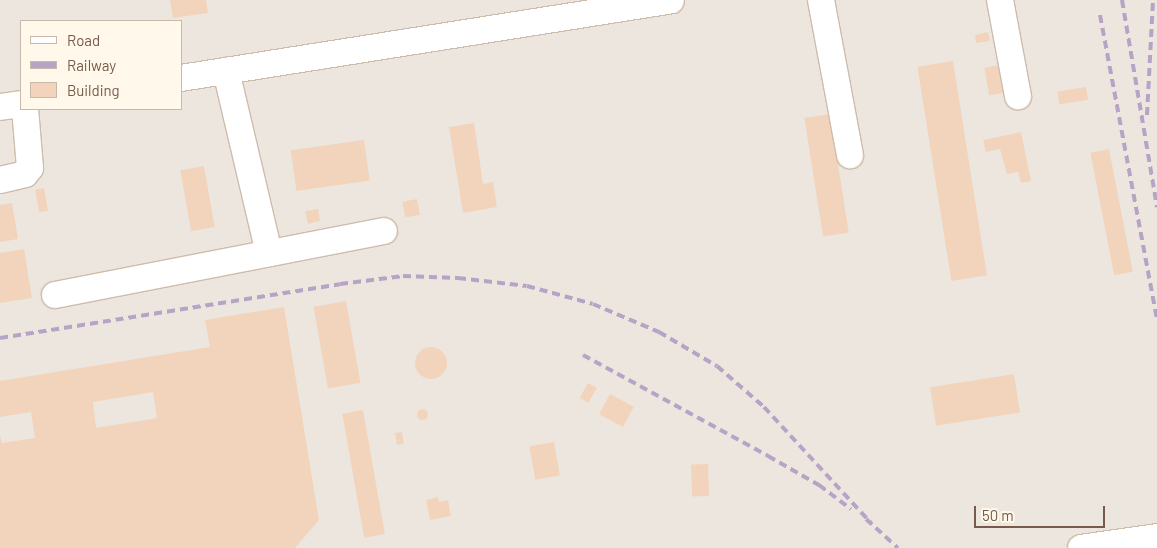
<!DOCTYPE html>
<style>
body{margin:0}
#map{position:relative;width:1157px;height:548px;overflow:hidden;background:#fcf4e5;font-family:Barlow,sans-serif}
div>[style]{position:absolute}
.industrial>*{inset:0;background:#ece6df}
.building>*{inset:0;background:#f2d4bc;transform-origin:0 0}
.round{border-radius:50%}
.roads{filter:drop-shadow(1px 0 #cebcab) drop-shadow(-1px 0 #cebcab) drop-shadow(0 1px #cebcab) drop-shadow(0 -1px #cebcab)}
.minor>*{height:26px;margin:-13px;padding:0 13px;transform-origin:13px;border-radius:13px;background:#fff}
.rail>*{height:4px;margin-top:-2px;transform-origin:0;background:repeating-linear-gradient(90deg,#b7a3c6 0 8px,transparent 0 13px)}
span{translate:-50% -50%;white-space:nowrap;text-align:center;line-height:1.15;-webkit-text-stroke:5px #fff8eb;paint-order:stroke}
.legend{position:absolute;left:20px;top:20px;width:162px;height:90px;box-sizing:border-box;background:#fff8eb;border:1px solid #c8b9ab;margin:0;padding:6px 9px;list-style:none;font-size:15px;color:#755b4a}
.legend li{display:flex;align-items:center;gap:10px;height:25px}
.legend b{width:25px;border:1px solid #c8b9ab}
.scale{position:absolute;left:974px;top:506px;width:131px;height:22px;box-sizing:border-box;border:2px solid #755b4a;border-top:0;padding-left:6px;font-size:15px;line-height:18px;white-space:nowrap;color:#755b4a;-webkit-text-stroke:4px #fff8eb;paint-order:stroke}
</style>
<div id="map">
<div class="industrial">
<div style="clip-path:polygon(evenodd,0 0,1157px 0,1157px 548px,0 548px,0 0,21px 21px,181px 21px,181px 109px,21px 109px,21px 21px)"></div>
</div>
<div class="building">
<div style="clip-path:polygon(170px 0,206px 0,208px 13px,173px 18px)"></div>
<div style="clip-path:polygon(988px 32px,990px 41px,976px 43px,975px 35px)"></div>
<div style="left:953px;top:61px;width:217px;height:36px;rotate:81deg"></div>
<div style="left:1006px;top:64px;width:28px;height:22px;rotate:80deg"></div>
<div style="left:1086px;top:87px;width:13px;height:29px;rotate:81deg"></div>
<div style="left:830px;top:114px;width:120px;height:26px;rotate:81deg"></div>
<div style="clip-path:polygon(474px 123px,483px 184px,493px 182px,497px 207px,463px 213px,449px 127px)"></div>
<div style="clip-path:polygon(1021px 132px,1031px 181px,1021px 183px,1018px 172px,1007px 174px,1000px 149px,986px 152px,983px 140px)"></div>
<div style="left:364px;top:140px;width:41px;height:74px;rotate:82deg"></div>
<div style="left:1109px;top:149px;width:125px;height:19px;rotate:79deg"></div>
<div style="left:204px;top:166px;width:62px;height:24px;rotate:80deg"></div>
<div style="left:44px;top:188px;width:23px;height:9px;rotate:80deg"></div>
<div style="left:417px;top:199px;width:16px;height:15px;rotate:79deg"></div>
<div style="clip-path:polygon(12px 203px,18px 239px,0 242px,0 205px)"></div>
<div style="clip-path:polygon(318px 209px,320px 221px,308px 224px,305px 211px)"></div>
<div style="clip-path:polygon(24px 249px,32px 298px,0 303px,0 253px)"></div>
<div style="left:346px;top:301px;width:83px;height:33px;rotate:80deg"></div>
<div style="clip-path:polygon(evenodd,284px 307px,319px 520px,295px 548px,0 548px,0 436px,2px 443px,35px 438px,31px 412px,0 417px,0 381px,210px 347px,205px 320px,284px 307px,153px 392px,157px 418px,96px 428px,93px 402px,153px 392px)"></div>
<div class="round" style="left:415px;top:347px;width:32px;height:32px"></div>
<div style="left:1014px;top:374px;width:39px;height:85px;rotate:81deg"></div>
<div style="left:588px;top:383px;width:10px;height:17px;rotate:29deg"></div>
<div style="left:610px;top:394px;width:27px;height:23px;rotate:28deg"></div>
<div class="round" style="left:416.5px;top:408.5px;width:11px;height:11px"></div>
<div style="left:363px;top:410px;width:126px;height:21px;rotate:80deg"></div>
<div style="left:402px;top:432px;width:12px;height:7px;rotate:81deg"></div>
<div style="left:554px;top:442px;width:34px;height:25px;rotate:80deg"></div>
<div style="left:708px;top:464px;width:32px;height:17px;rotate:88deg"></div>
<div style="clip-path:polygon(438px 497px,439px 502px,448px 500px,451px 516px,430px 520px,426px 500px)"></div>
</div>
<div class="roads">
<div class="minor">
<div style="left:821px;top:0;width:158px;rotate:79.4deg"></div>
<div style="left:1000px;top:0;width:98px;rotate:79.4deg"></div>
<div style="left:226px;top:71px;width:187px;rotate:76.7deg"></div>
<div style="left:181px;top:78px;width:496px;rotate:-9deg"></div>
<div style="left:0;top:107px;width:21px;rotate:-8deg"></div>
<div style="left:0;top:180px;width:26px;rotate:-13deg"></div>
<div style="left:25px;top:174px;width:8px;rotate:-50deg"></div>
<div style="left:30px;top:168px;width:59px;rotate:-94.8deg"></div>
<div style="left:55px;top:295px;width:335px;rotate:-11deg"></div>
<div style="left:1081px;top:548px;width:77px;rotate:-8.2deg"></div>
</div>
</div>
<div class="rail">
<div style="left:1122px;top:0;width:210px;rotate:80.4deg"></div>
<div style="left:1100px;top:15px;width:309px;rotate:79.4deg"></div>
<div style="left:1147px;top:115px;width:115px;rotate:-87deg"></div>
<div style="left:0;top:338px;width:344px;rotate:-9deg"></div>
<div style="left:340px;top:284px;width:64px;rotate:-7.2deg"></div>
<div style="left:403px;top:276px;width:55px;rotate:2.1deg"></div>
<div style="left:458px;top:278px;width:69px;rotate:6.6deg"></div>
<div style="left:527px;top:286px;width:68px;rotate:15.3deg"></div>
<div style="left:593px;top:304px;width:72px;rotate:23deg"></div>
<div style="left:659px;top:332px;width:67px;rotate:30.4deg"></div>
<div style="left:717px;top:366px;width:62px;rotate:41.1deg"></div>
<div style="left:764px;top:407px;width:158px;rotate:47.3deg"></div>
<div style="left:583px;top:355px;width:211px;rotate:28.6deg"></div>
<div style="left:768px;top:456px;width:59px;rotate:29.6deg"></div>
<div style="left:819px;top:485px;width:40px;rotate:37deg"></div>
<div style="left:866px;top:519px;width:43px;rotate:42.2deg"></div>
</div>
<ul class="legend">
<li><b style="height:6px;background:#fff"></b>Road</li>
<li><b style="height:6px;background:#b7a3c6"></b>Railway</li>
<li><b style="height:14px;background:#f2d4bc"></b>Building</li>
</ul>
<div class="scale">50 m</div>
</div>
